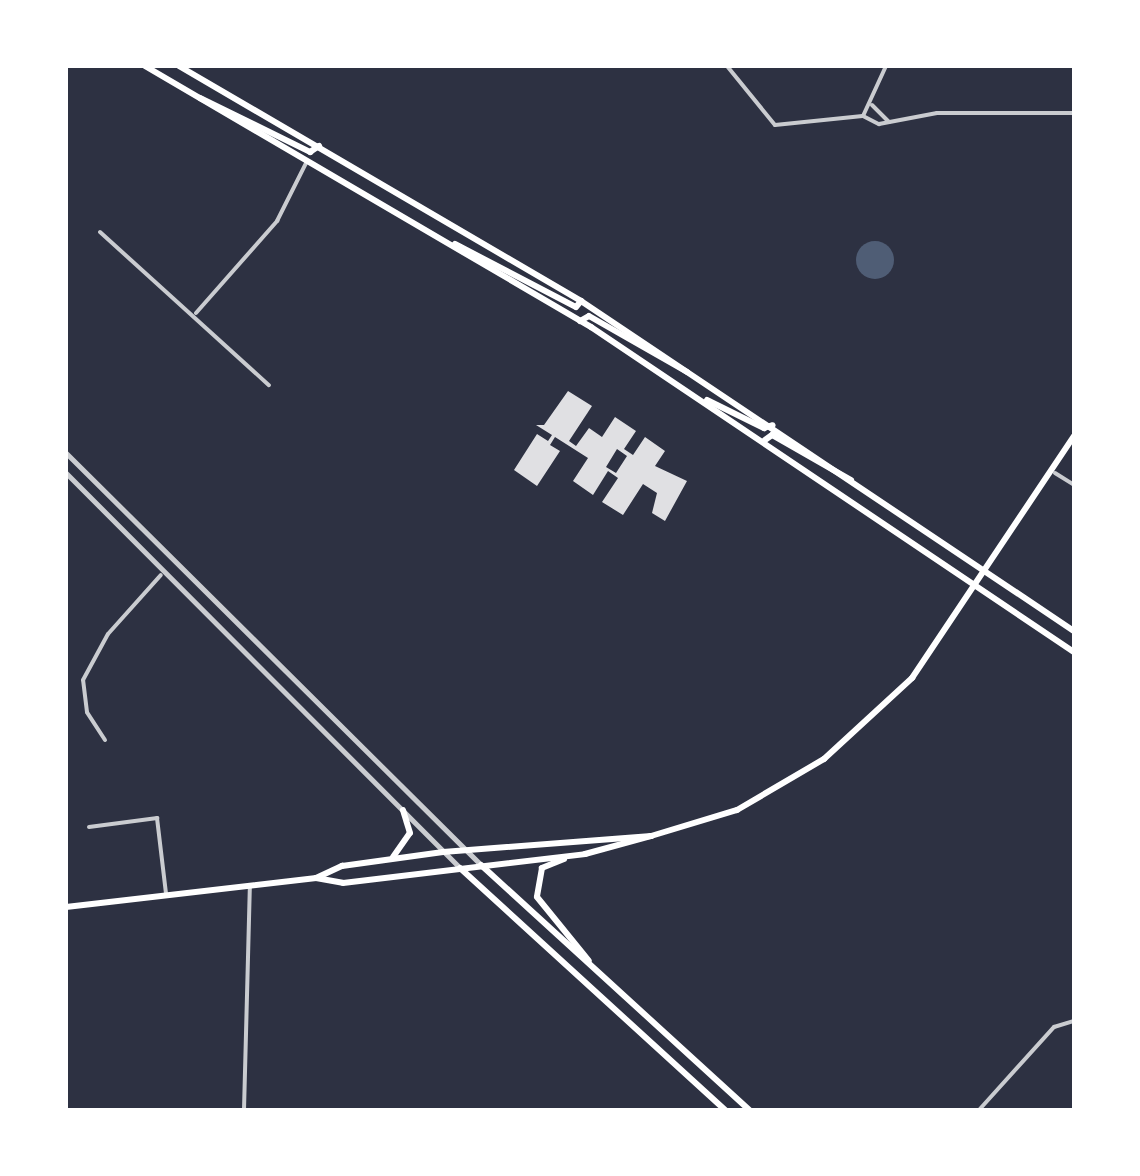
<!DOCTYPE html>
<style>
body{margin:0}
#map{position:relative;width:1140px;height:1176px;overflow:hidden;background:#2d3142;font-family:"Roboto Condensed",sans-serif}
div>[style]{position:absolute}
.water>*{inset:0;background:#4f5d75}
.round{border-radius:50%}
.building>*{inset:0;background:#e0e0e3}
.minor>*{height:4px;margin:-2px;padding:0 2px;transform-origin:2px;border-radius:2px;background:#caccd0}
.tertiary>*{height:5px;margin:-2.5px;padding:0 2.5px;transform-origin:2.5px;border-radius:2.5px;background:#caccd0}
.secondary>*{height:6px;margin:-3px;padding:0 3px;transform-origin:3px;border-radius:3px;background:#fff}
span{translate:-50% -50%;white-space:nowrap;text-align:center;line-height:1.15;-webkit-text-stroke:8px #fff;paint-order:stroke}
.frame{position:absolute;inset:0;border:68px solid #fff;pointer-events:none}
</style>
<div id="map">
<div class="water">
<div class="round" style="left:856px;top:241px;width:38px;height:38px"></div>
</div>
<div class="building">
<div style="clip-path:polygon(evenodd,568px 391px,592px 406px,569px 441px,576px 446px,589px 428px,602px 437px,615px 417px,636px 431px,624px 449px,633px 455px,645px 437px,665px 451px,655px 466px,687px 481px,665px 521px,652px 513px,657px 493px,643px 484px,623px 515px,602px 502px,618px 478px,608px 471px,593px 495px,573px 481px,588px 458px,555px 437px,550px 445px,560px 451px,537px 486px,514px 470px,537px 434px,548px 441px,552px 435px,536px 425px,544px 425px,568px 391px,617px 449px,627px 456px,616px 473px,606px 467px,617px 449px)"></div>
</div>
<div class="minor">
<div style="left:727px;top:66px;width:76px;rotate:50.9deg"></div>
<div style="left:775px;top:125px;width:88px;rotate:-5.8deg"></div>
<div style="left:872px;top:105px;width:24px;rotate:45deg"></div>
<div style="left:863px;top:116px;width:18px;rotate:27deg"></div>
<div style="left:879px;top:124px;width:59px;rotate:-10.7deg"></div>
<div style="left:937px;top:113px;width:137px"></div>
<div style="left:863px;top:116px;width:55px;rotate:-65.3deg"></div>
<div style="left:100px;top:232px;width:228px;rotate:42.2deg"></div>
<div style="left:196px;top:313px;width:123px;rotate:-48.6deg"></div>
<div style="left:277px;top:221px;width:67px;rotate:-63.4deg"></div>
<div style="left:1055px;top:473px;width:22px;rotate:32deg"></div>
<div style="left:105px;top:740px;width:33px;rotate:-123deg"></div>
<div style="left:87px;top:712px;width:32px;rotate:-97deg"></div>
<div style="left:83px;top:680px;width:52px;rotate:-61.5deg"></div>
<div style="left:108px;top:634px;width:79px;rotate:-48.1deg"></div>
<div style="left:89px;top:827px;width:69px;rotate:-7.5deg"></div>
<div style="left:157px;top:818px;width:77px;rotate:83.2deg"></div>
<div style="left:244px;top:1110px;width:223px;rotate:-88.5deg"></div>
<div style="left:979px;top:1110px;width:112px;rotate:-47.9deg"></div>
<div style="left:1054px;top:1027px;width:21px;rotate:-17deg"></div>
</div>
<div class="tertiary">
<div style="left:66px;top:453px;width:585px;rotate:44.79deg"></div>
<div style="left:66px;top:473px;width:558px;rotate:45.07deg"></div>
</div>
<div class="secondary">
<div style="left:145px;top:66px;width:517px;rotate:30.34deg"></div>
<div style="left:591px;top:327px;width:582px;rotate:33.94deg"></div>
<div style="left:179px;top:66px;width:466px;rotate:30.3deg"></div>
<div style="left:581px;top:301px;width:593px;rotate:33.8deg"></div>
<div style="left:200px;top:98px;width:123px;rotate:26.1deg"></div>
<div style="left:310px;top:152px;width:11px;rotate:-34deg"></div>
<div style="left:455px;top:244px;width:136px;rotate:27.5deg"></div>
<div style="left:576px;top:307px;width:8px;rotate:-50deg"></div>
<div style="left:580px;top:321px;width:10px;rotate:-29deg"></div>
<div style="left:589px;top:316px;width:113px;rotate:29.7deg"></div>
<div style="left:707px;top:400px;width:64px;rotate:26.2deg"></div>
<div style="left:764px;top:428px;width:9px;rotate:-18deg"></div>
<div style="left:765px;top:440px;width:9px;rotate:-36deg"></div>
<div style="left:772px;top:435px;width:91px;rotate:29.7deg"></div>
<div style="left:393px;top:857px;width:29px;rotate:-55deg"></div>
<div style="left:410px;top:833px;width:24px;rotate:-107deg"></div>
<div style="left:564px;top:859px;width:24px;rotate:158deg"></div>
<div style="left:542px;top:868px;width:29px;rotate:100deg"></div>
<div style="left:537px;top:897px;width:82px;rotate:50.9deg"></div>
<div style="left:481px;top:865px;width:363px;rotate:42.4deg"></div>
<div style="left:460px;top:868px;width:359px;rotate:42.4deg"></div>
<div style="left:316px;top:878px;width:27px;rotate:10deg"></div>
<div style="left:343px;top:883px;width:244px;rotate:-6.8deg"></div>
<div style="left:585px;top:854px;width:68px;rotate:-15.3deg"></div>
<div style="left:66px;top:907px;width:252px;rotate:-6.6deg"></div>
<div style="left:316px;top:878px;width:29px;rotate:-25deg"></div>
<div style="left:342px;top:866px;width:102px;rotate:-7.9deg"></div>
<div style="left:443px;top:852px;width:209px;rotate:-4.4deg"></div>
<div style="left:651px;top:836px;width:90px;rotate:-16.8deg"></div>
<div style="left:737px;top:810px;width:101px;rotate:-30.4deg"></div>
<div style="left:824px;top:759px;width:120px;rotate:-42.6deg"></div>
<div style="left:912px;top:678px;width:291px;rotate:-56.2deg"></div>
</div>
<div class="frame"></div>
</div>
